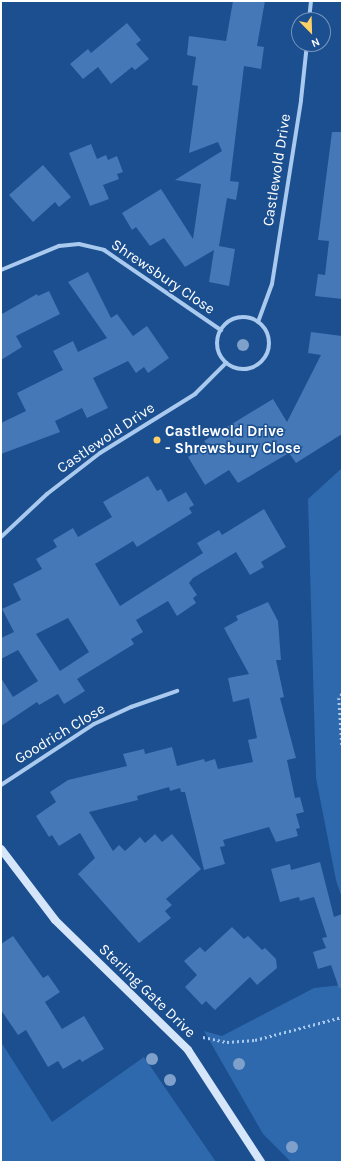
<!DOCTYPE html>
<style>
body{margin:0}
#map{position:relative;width:343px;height:1163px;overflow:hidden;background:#1b4f8f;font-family:Karla,sans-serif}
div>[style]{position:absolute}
.green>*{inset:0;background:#2e69ad}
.building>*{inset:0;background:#4478b7}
.path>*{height:2.5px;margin-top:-1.25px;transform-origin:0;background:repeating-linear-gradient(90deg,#a9c9ee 0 2px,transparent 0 5px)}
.street>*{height:4px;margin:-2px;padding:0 2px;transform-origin:2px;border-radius:2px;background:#a9c9ee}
.street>.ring{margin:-2px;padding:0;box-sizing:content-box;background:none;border:4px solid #a9c9ee;border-radius:50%}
.secondary>*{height:8px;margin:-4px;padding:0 4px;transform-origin:4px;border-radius:4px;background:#d6e6fa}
.trees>*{width:12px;height:12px;margin:-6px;border-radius:50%;background:#7ea0ca}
.dots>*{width:11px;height:11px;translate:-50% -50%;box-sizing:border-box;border:2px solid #1b4f8f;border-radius:50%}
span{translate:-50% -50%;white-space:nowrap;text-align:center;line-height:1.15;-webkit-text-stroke:3px #1b4f8f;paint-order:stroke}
.street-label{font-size:15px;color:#fff}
.poi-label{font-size:15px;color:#fff;font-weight:700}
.left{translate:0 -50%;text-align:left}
.frame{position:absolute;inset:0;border:2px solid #fff;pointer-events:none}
.north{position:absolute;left:291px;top:12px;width:40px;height:40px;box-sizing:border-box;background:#1b4f8f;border:1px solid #7695bc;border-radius:50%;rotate:157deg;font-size:11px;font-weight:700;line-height:16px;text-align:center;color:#fff}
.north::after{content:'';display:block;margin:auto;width:14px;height:18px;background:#ffd166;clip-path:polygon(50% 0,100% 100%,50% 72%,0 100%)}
</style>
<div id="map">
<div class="green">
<div style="clip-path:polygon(342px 468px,342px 898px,336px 880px,316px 778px,308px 499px)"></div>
<div style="clip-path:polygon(342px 985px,342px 1162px,291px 1162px,263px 1134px,204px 1031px,222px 1036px,314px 988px)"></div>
<div style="clip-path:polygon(1px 1042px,52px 1122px,144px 1057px,216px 1162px,1px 1162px)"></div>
</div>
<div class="building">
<div style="clip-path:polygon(233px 1px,265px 1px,257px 46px,264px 47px,261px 69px,244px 66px,230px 181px,239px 182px,236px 200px,227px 198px,219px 246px,235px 249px,229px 286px,209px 282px,214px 250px,185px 267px,164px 238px,150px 246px,136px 227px,132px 230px,122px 213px,161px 189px,193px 239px,201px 184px,175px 180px,222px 151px,218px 142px,189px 153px,198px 86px,192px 85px,196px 57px,187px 55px,189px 36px,226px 41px)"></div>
<div style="clip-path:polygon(127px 23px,141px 40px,136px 44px,149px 59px,135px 70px,132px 67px,111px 84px,98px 67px,83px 79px,70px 64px,88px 49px,91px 53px)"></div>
<div style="clip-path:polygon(332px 132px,342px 132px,342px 299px,315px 296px,318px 274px,325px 275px,329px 241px,318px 240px)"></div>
<div style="clip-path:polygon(91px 144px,97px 159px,106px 155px,108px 160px,117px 156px,123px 172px,117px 174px,119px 179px,103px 185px,109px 199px,90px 206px,69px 153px)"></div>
<div style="clip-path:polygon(43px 165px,71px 197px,59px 207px,55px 202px,33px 222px,9px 195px)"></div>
<div style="clip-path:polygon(88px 272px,111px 318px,117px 314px,133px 336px,147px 326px,169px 358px,148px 373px,144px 367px,136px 373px,128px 361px,93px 378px,108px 408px,87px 418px,82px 408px,55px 421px,60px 432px,1px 454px,1px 423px,26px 411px,17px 393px,63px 370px,53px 351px,73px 341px,78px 352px,107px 338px,68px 282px)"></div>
<div style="clip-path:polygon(49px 291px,60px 314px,16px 336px,22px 347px,1px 360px,1px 312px,2px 314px,37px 294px,38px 296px)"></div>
<div style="clip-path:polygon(311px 332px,342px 336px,342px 434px,296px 463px,289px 453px,238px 483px,229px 470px,205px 485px,188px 457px,207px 445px,204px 441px,273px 399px,287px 422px,321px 355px,308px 353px)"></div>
<div style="clip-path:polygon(evenodd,148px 476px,157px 491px,161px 489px,168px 502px,186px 492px,194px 505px,189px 508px,192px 513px,137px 547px,133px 541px,95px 564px,120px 606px,203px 553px,197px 543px,219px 530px,222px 535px,264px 509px,286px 547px,261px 562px,264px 567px,250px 575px,236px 552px,193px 578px,189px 583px,197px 595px,193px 598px,196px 603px,177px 616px,168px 601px,136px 620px,143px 632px,131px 639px,134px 644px,77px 679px,85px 691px,64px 704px,58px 694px,39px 705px,37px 702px,1px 726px,1px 678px,13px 697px,38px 681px,18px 650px,1px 659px,1px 638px,14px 632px,2px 609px,21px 600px,13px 584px,42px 569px,36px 559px,57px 547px,53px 540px,73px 528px,78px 537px,112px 517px,103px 502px,148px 476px,68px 618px,89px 652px,60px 671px,36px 634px,68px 618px)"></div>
<div style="clip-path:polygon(268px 602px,278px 621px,281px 660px,276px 660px,284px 697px,280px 698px,296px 758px,287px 760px,295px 798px,300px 797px,304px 812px,296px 814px,300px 828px,296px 829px,298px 836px,276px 842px,269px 827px,223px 840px,225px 846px,220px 847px,225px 864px,204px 870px,185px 792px,181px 792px,180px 788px,170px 791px,169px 787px,137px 796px,138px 800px,89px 812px,113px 851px,119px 845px,125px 851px,140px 837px,145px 843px,155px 834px,162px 842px,172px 834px,201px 869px,166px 899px,172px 905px,165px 911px,171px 918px,139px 943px,78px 874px,95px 858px,80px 833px,59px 846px,52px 835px,49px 837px,36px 816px,56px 802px,50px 792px,68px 780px,127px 766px,123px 754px,144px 749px,145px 754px,172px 747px,177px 766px,204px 759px,205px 762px,215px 759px,218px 769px,253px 762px,248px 740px,257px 738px,249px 698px,233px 702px,228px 678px,249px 674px,224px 628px,238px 620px,236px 616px)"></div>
<div style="clip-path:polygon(320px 862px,334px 917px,342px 914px,342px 988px,339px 988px,331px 965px,318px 969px,313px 952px,326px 948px,322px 938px,327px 937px,314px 897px,300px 901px,299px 897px,280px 902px,271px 869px,290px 864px,291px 870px)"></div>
<div style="clip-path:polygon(232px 927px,244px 939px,248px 936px,262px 950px,265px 948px,276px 959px,277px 968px,257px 985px,250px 977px,215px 1010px,206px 1001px,202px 1005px,185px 987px,197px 975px,184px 961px,200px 947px,205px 952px)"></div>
<div style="clip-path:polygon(13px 936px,43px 978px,48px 975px,60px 992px,45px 1002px,62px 1029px,84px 1016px,104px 1049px,82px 1062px,80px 1059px,63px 1069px,58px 1061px,48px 1067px,26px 1030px,18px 1035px,1px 1010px,1px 944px)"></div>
</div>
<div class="path">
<div style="left:342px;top:694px;width:5px;rotate:127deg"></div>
<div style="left:339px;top:698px;width:48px;rotate:86.4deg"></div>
<div style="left:203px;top:1037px;width:25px;rotate:12deg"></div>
<div style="left:227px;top:1042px;width:28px;rotate:-4deg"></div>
<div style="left:255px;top:1040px;width:90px;rotate:-14.8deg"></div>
</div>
<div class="street">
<div style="left:309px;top:20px;width:19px;rotate:-84deg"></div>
<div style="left:1px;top:270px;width:63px;rotate:-22.5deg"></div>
<div style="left:59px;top:246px;width:20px;rotate:-6deg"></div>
<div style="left:79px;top:244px;width:26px;rotate:13deg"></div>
<div style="left:104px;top:250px;width:142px;rotate:34.4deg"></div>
<div class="ring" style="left:217px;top:317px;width:48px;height:48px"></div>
<div style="left:258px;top:322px;width:40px;rotate:-69.8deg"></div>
<div style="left:272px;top:284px;width:186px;rotate:-81deg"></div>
<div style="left:301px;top:100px;width:56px;rotate:-83.9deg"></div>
<div style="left:1px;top:537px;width:63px;rotate:-43.1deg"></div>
<div style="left:47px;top:494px;width:67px;rotate:-37.7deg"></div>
<div style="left:100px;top:453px;width:112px;rotate:-31.8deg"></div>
<div style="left:195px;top:394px;width:44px;rotate:-45deg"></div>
<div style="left:1px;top:785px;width:111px;rotate:-33.3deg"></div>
<div style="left:94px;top:724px;width:41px;rotate:-24.7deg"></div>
<div style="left:131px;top:707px;width:49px;rotate:-19.2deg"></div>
</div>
<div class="secondary">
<div style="left:1px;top:849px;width:89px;rotate:52.7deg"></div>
<div style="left:55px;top:920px;width:186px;rotate:44.3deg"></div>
<div style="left:188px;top:1050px;width:134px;rotate:56.9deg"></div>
</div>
<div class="trees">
<div style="left:243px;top:345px"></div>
<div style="left:152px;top:1059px"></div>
<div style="left:239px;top:1064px"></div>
<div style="left:170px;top:1080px"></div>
<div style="left:292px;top:1147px"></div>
</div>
<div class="dots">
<div style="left:157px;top:440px;background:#ffd166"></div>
</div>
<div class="street-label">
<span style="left:277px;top:170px;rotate:-81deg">Castlewold Drive</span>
<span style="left:163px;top:277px;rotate:34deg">Shrewsbury Close</span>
<span style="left:106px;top:438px;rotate:-34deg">Castlewold Drive</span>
<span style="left:60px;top:734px;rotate:-31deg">Goodrich Close</span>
<span style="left:147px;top:991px;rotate:44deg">Sterling Gate Drive</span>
</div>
<div class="poi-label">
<span class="left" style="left:165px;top:440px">Castlewold Drive<br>- Shrewsbury Close</span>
</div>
<div class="frame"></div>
<div class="north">N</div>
</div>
